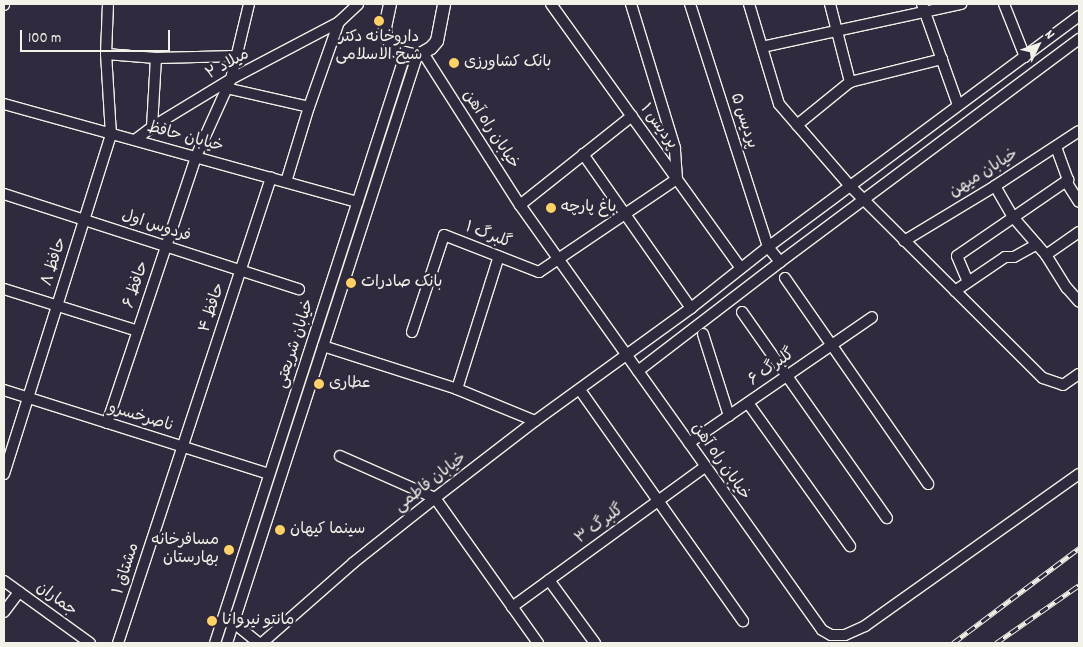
<!DOCTYPE html>
<meta charset="utf-8">
<style>
body{margin:0}
#map{position:relative;width:1083px;height:647px;overflow:hidden;background:#2f2a3d;font-family:Dekko,"Playpen Sans Arabic",sans-serif}
div>[style]{position:absolute}
.roads{filter:drop-shadow(1px 0 #f4f1e8) drop-shadow(-1px 0 #f4f1e8) drop-shadow(0 1px #f4f1e8) drop-shadow(0 -1px #f4f1e8)}
.minor>*{height:10px;margin:-5px;padding:0 5px;transform-origin:5px;border-radius:5px;background:#2f2a3d}
.major>*{height:12px;margin:-6px;padding:0 6px;transform-origin:6px;border-radius:6px;background:#2f2a3d}
.rail>*{height:5px;margin-top:-2.5px;transform-origin:0;background:repeating-linear-gradient(90deg,#2f2a3d 0 9px,#f4f1e8 0 18px);box-sizing:border-box;border-block:1px solid #f4f1e8}
.dots>*{width:14px;height:14px;translate:-50% -50%;box-sizing:border-box;border:2px solid #2f2a3d;border-radius:50%}
span{translate:-50% -50%;white-space:nowrap;text-align:center;line-height:1.15;-webkit-text-stroke:5px #2f2a3d;paint-order:stroke}
.poi-label{font-size:16px;color:#f4f1e8}
.left{translate:0 -50%;text-align:left}
.right{translate:-100% -50%;text-align:right}
.street-label{font-size:16px;color:#f4f1e8}
.frame{position:absolute;inset:0;border:5px solid #f4f1e8;pointer-events:none}
.north{position:absolute;left:1013px;top:20px;width:50px;height:50px;-webkit-text-stroke:4px #2f2a3d;paint-order:stroke;rotate:48deg;font-size:14px;font-weight:700;line-height:20px;text-align:center;color:#f4f1e8}
.north::after{content:'';display:block;margin:auto;width:18px;height:22px;background:#f4f1e8;clip-path:polygon(50% 0,100% 100%,50% 72%,0 100%)}
.scale{position:absolute;left:20px;top:30px;width:150px;height:22px;box-sizing:border-box;border:2px solid #f4f1e8;border-top:0;padding-left:6px;font-size:15px;line-height:18px;white-space:nowrap;color:#f4f1e8;-webkit-text-stroke:4px #2f2a3d;paint-order:stroke}
</style>
<div id="map">
<div class="roads">
<div class="minor">
<div style="left:551px;top:4px;width:325px;rotate:54.3deg"></div>
<div style="left:690px;top:4px;width:255px;rotate:72.2deg"></div>
<div style="left:768px;top:247px;width:19px;rotate:51deg"></div>
<div style="left:749px;top:4px;width:104px;rotate:73.3deg"></div>
<div style="left:779px;top:104px;width:110px;rotate:49.1deg"></div>
<div style="left:851px;top:187px;width:271px;rotate:44.9deg"></div>
<div style="left:1043px;top:378px;width:21px;rotate:19deg"></div>
<div style="left:1063px;top:385px;width:19px;rotate:-35deg"></div>
<div style="left:830px;top:4px;width:81px;rotate:75.6deg"></div>
<div style="left:922px;top:4px;width:107px;rotate:70.4deg"></div>
<div style="left:1004px;top:4px;width:57px;rotate:68.4deg"></div>
<div style="left:4px;top:5px;width:1px;rotate:-90deg"></div>
<div style="left:762px;top:47px;width:204px;rotate:-12.2deg"></div>
<div style="left:423px;top:53px;width:180px;rotate:57.5deg"></div>
<div style="left:520px;top:205px;width:521px;rotate:54.6deg"></div>
<div style="left:822px;top:630px;width:10px;rotate:29deg"></div>
<div style="left:831px;top:635px;width:14px"></div>
<div style="left:845px;top:635px;width:22px;rotate:-24deg"></div>
<div style="left:865px;top:626px;width:262px;rotate:-35.4deg"></div>
<div style="left:106px;top:54px;width:50px;rotate:4.6deg"></div>
<div style="left:156px;top:58px;width:82px;rotate:-1.4deg"></div>
<div style="left:226px;top:88px;width:85px;rotate:12.9deg"></div>
<div style="left:4px;top:104px;width:367px;rotate:15.5deg"></div>
<div style="left:797px;top:125px;width:68px;rotate:-39.1deg"></div>
<div style="left:850px;top:82px;width:95px;rotate:-14deg"></div>
<div style="left:152px;top:127px;width:69px;rotate:-86.7deg"></div>
<div style="left:135px;top:140px;width:21px;rotate:-37deg"></div>
<div style="left:152px;top:127px;width:92px;rotate:-31.3deg"></div>
<div style="left:231px;top:79px;width:122px;rotate:-27.8deg"></div>
<div style="left:1056px;top:147px;width:35px;rotate:70deg"></div>
<div style="left:1068px;top:180px;width:3px;rotate:108deg"></div>
<div style="left:1067px;top:183px;width:22px;rotate:58deg"></div>
<div style="left:198px;top:152px;width:80px;rotate:-65.7deg"></div>
<div style="left:231px;top:79px;width:77px;rotate:-76.5deg"></div>
<div style="left:583px;top:154px;width:188px;rotate:55deg"></div>
<div style="left:286px;top:182px;width:78px;rotate:-73deg"></div>
<div style="left:309px;top:107px;width:90px;rotate:-70.6deg"></div>
<div style="left:339px;top:22px;width:26px;rotate:-43deg"></div>
<div style="left:995px;top:186px;width:36px;rotate:60deg"></div>
<div style="left:1013px;top:217px;width:50px;rotate:49deg"></div>
<div style="left:1046px;top:255px;width:39px;rotate:58deg"></div>
<div style="left:1067px;top:288px;width:18px;rotate:49deg"></div>
<div style="left:4px;top:194px;width:310px;rotate:17.9deg"></div>
<div style="left:520px;top:205px;width:143px;rotate:-38.5deg"></div>
<div style="left:904px;top:241px;width:106px;rotate:-31.1deg"></div>
<div style="left:995px;top:186px;width:100px;rotate:-33.2deg"></div>
<div style="left:1046px;top:255px;width:40px;rotate:-34.9deg"></div>
<div style="left:785px;top:278px;width:251px;rotate:55.2deg"></div>
<div style="left:968px;top:282px;width:28px;rotate:-113deg"></div>
<div style="left:957px;top:256px;width:135px;rotate:-34.4deg"></div>
<div style="left:4px;top:289px;width:140px;rotate:17.4deg"></div>
<div style="left:955px;top:291px;width:60px;rotate:-34.2deg"></div>
<div style="left:1005px;top:257px;width:9px"></div>
<div style="left:1014px;top:257px;width:26px;rotate:-29deg"></div>
<div style="left:742px;top:312px;width:252px;rotate:54.9deg"></div>
<div style="left:412px;top:332px;width:102px;rotate:-71.7deg"></div>
<div style="left:444px;top:235px;width:102px;rotate:21.3deg"></div>
<div style="left:539px;top:272px;width:166px;rotate:-34deg"></div>
<div style="left:677px;top:179px;width:31px;rotate:-94deg"></div>
<div style="left:675px;top:148px;width:151px;rotate:-107deg"></div>
<div style="left:703px;top:334px;width:86px;rotate:72.4deg"></div>
<div style="left:323px;top:346px;width:141px;rotate:17.8deg"></div>
<div style="left:457px;top:389px;width:84px;rotate:22.3deg"></div>
<div style="left:638px;top:371px;width:179px;rotate:-37.5deg"></div>
<div style="left:780px;top:262px;width:373px;rotate:-36.7deg"></div>
<div style="left:457px;top:389px;width:139px;rotate:-72.5deg"></div>
<div style="left:4px;top:390px;width:278px;rotate:17.6deg"></div>
<div style="left:580px;top:390px;width:283px;rotate:54.8deg"></div>
<div style="left:748px;top:403px;width:176px;rotate:54.5deg"></div>
<div style="left:107px;top:423px;width:280px;rotate:-71.5deg"></div>
<div style="left:689px;top:443px;width:222px;rotate:-34.5deg"></div>
<div style="left:340px;top:456px;width:104px;rotate:23.9deg"></div>
<div style="left:435px;top:498px;width:178px;rotate:54.6deg"></div>
<div style="left:4px;top:474px;width:355px;rotate:-72.5deg"></div>
<div style="left:111px;top:135px;width:81px;rotate:-93.5deg"></div>
<div style="left:106px;top:54px;width:50px;rotate:-87.7deg"></div>
<div style="left:549px;top:580px;width:78px;rotate:53.9deg"></div>
<div style="left:4px;top:581px;width:106px;rotate:35.8deg"></div>
<div style="left:512px;top:607px;width:238px;rotate:-36deg"></div>
<div style="left:4px;top:612px;width:25px;rotate:-53deg"></div>
<div style="left:234px;top:623px;width:32px;rotate:39deg"></div>
<div style="left:118px;top:643px;width:490px;rotate:-71.8deg"></div>
<div style="left:215px;top:643px;width:618px;rotate:-72.09deg"></div>
<div style="left:227px;top:643px;width:617px;rotate:-72.06deg"></div>
<div style="left:262px;top:643px;width:121px;rotate:-41.3deg"></div>
<div style="left:353px;top:563px;width:105px;rotate:-38.4deg"></div>
<div style="left:435px;top:498px;width:126px;rotate:-37.6deg"></div>
<div style="left:535px;top:421px;width:193px;rotate:-35.9deg"></div>
<div style="left:691px;top:308px;width:98px;rotate:-38.4deg"></div>
<div style="left:768px;top:247px;width:387px;rotate:-36.6deg"></div>
</div>
<div class="major">
<div style="left:390px;top:4px;width:25px;rotate:102deg"></div>
<div style="left:385px;top:28px;width:9px;rotate:84deg"></div>
<div style="left:386px;top:37px;width:18px;rotate:52deg"></div>
<div style="left:397px;top:51px;width:21px;rotate:14deg"></div>
<div style="left:417px;top:56px;width:16px;rotate:-30deg"></div>
<div style="left:431px;top:48px;width:9px;rotate:-49deg"></div>
<div style="left:437px;top:41px;width:38px;rotate:-79deg"></div>
</div>
</div>
<div class="rail">
<div style="left:953px;top:643px;width:158px;rotate:-37deg"></div>
<div style="left:996px;top:643px;width:101px;rotate:-34.9deg"></div>
</div>
<div class="dots">
<div style="left:379px;top:21px;background:#ffd166"></div>
<div style="left:454px;top:63px;background:#ffd166"></div>
<div style="left:551px;top:208px;background:#ffd166"></div>
<div style="left:351px;top:283px;background:#ffd166"></div>
<div style="left:319px;top:384px;background:#ffd166"></div>
<div style="left:280px;top:530px;background:#ffd166"></div>
<div style="left:229px;top:550px;background:#ffd166"></div>
<div style="left:212px;top:621px;background:#ffd166"></div>
</div>
<div class="poi-label">
<span style="left:379px;top:47px">داروخانه دکتر<br>شیخ الاسلامی</span>
<span class="left" style="left:464px;top:63px">بانک کشاورزی</span>
<span class="left" style="left:561px;top:208px">باغ پارچه</span>
<span class="left" style="left:361px;top:283px">بانک صادرات</span>
<span class="left" style="left:329px;top:384px">عطاری</span>
<span class="left" style="left:290px;top:530px">سینما کیهان</span>
<span class="right" style="left:219px;top:550px">مسافرخانه<br>بهارستان</span>
<span class="left" style="left:222px;top:621px">مانتو نیروانا</span>
</div>
<div class="street-label">
<span style="left:228px;top:65px;rotate:-29deg">میلاد ۲</span>
<span style="left:743px;top:121px;rotate:72deg">پردیس ۵</span>
<span style="left:658px;top:127px;rotate:54deg">پردیس ۱</span>
<span style="left:490px;top:130px;rotate:57deg">خیابان راه آهن</span>
<span style="left:185px;top:138px;rotate:15deg">خیابان حافظ</span>
<span style="left:984px;top:174px;rotate:-32deg">خیابان میهن</span>
<span style="left:156px;top:227px;rotate:18deg">فردوس اول</span>
<span style="left:488px;top:236px;rotate:21deg">گلبرگ ۱</span>
<span style="left:55px;top:262px;rotate:-72deg">حافظ ۸</span>
<span style="left:137px;top:285px;rotate:-71deg">حافظ ۶</span>
<span style="left:213px;top:308px;rotate:-72deg">حافظ ۴</span>
<span style="left:296px;top:344px;rotate:-72deg">خیابان شریعتی</span>
<span style="left:772px;top:368px;rotate:-35deg">گلبرگ ۶</span>
<span style="left:141px;top:418px;rotate:17deg">ناصرخسرو</span>
<span style="left:720px;top:462px;rotate:55deg">خیابان راه آهن</span>
<span style="left:431px;top:483px;rotate:-38deg">خیابان فاطمی</span>
<span style="left:600px;top:525px;rotate:-36deg">گلبرگ ۳</span>
<span style="left:127px;top:569px;rotate:-72deg">مشتاق ۱</span>
<span style="left:56px;top:600px;rotate:36deg">جماران</span>
</div>
<div class="frame"></div>
<div class="north">N</div>
<div class="scale">100 m</div>
</div>
